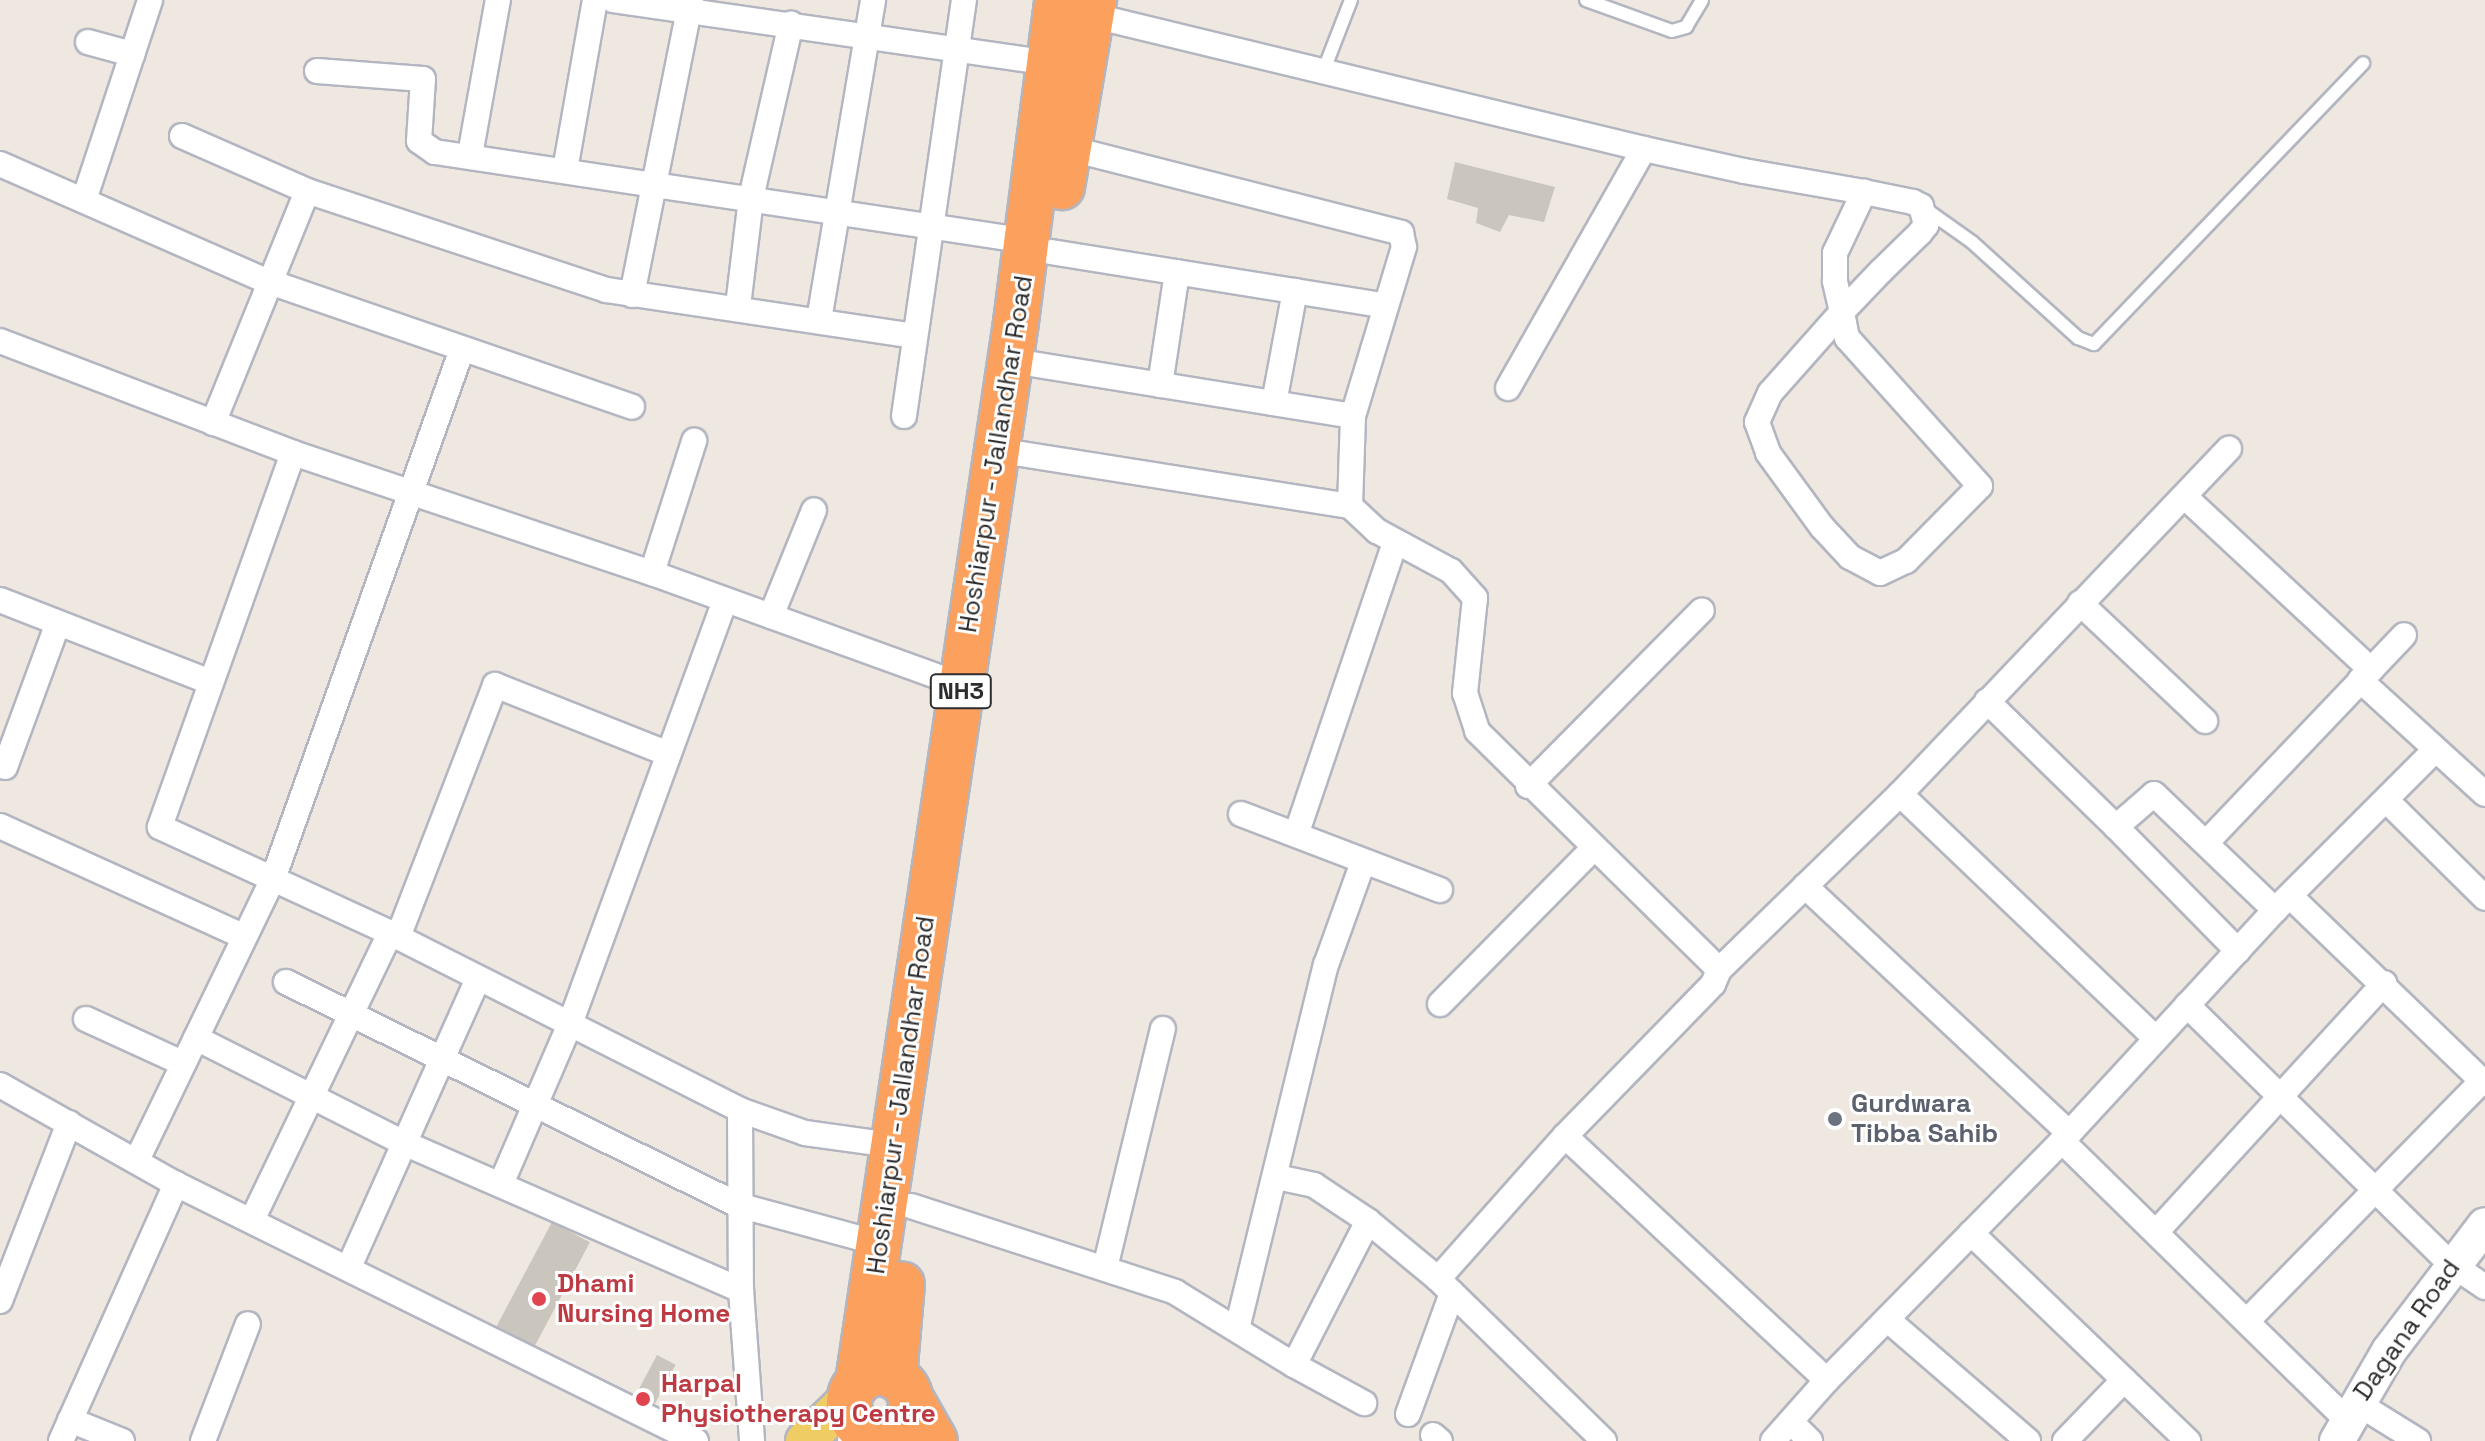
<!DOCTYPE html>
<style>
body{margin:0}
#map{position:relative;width:2485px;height:1441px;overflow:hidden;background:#eee8e0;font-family:"Space Grotesk",sans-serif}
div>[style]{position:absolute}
.building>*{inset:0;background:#cac6be;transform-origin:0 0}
.roads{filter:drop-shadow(2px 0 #b3b6c0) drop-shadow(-2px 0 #b3b6c0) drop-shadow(0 2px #b3b6c0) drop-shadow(0 -2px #b3b6c0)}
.lane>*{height:12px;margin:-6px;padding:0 6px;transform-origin:6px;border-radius:6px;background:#fff}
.street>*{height:24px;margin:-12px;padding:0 12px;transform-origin:12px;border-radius:12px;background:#fff}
.secondary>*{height:34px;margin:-17px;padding:0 17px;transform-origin:17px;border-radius:17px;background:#fff}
.primary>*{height:38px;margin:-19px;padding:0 19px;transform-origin:19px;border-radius:19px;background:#efcd64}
.highway>*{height:44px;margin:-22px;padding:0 22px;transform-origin:22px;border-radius:22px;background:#fca05d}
.highway>.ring{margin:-22px;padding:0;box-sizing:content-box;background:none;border:44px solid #fca05d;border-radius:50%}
.dots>*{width:22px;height:22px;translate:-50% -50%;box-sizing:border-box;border:4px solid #fff;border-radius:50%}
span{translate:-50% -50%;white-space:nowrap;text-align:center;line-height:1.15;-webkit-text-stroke:6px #fff;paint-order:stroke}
.shield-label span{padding:2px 6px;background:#fff;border:2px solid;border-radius:6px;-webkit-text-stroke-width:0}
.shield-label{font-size:24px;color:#2d2d2d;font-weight:700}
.street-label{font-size:26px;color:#2d2d2d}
.worship-label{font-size:26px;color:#5b616d;font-weight:700}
.left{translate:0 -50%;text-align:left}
.health-label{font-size:26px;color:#be3a42;font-weight:700}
</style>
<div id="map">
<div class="building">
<div style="clip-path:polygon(1455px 162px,1555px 187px,1544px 222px,1509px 215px,1500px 232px,1476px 223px,1478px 208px,1447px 199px)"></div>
<div style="left:552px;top:1222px;width:43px;height:121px;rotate:28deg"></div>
<div style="left:657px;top:1355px;width:21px;height:55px;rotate:28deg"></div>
</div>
<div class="roads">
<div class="lane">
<div style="left:1586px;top:0;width:91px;rotate:19.8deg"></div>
<div style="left:1672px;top:31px;width:15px;rotate:-16deg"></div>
<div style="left:1686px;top:27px;width:31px;rotate:-59deg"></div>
<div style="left:1325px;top:67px;width:72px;rotate:-68.8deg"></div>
<div style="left:1924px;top:208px;width:59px;rotate:35.3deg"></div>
<div style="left:1972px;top:242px;width:143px;rotate:42.2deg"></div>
<div style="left:2078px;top:338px;width:17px;rotate:21deg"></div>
<div style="left:2094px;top:344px;width:389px;rotate:-46.2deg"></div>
</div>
<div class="street">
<div style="left:613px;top:0;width:441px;rotate:8.2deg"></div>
<div style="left:1082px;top:13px;width:578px;rotate:13.6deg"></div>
<div style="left:1644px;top:149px;width:102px;rotate:12.4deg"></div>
<div style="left:1744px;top:171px;width:122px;rotate:9.9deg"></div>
<div style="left:1864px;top:192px;width:50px;rotate:11.5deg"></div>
<div style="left:1913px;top:202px;width:9px;rotate:27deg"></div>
<div style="left:1921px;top:206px;width:20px;rotate:75deg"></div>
<div style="left:1926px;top:225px;width:10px;rotate:127deg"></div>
<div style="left:1920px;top:233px;width:54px;rotate:135.7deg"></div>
<div style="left:1881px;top:271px;width:57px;rotate:133.6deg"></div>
<div style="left:1842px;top:312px;width:108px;rotate:131.6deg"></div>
<div style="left:1770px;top:393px;width:32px;rotate:114deg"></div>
<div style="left:1757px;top:422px;width:33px;rotate:70deg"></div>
<div style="left:1768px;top:453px;width:92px;rotate:53.9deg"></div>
<div style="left:1822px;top:527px;width:41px;rotate:47deg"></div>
<div style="left:1850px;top:557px;width:34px;rotate:28deg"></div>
<div style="left:1880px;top:573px;width:29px;rotate:-25deg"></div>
<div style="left:1906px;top:561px;width:105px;rotate:-45.4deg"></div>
<div style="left:1980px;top:486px;width:199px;rotate:-131.9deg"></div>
<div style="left:1847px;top:338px;width:26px;rotate:-101deg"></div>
<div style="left:1842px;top:312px;width:32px;rotate:-103deg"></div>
<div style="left:1835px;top:281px;width:28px;rotate:-90deg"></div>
<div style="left:1835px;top:253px;width:68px;rotate:-64.6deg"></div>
<div style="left:88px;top:42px;width:46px;rotate:15.3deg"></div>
<div style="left:317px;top:71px;width:106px;rotate:4.3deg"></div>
<div style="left:423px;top:79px;width:62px;rotate:93.7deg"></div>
<div style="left:419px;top:141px;width:19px;rotate:35deg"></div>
<div style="left:435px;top:152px;width:600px;rotate:8.54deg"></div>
<div style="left:182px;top:136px;width:137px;rotate:23.7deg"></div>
<div style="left:307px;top:191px;width:315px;rotate:18.3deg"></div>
<div style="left:606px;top:290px;width:311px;rotate:8.5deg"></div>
<div style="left:1068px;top:148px;width:344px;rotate:14.3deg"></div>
<div style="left:1401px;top:233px;width:14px;rotate:78deg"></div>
<div style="left:1404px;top:247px;width:177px;rotate:106.8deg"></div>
<div style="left:470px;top:155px;width:158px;rotate:-79.8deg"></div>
<div style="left:0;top:164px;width:292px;rotate:23.7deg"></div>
<div style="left:267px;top:281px;width:386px;rotate:19deg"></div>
<div style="left:565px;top:170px;width:173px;rotate:-80deg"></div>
<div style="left:85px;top:197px;width:207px;rotate:-71.7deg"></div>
<div style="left:1051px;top:252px;width:336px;rotate:9.1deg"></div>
<div style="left:632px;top:295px;width:301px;rotate:-78.7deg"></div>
<div style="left:738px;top:306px;width:109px;rotate:-83.1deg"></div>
<div style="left:751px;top:198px;width:179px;rotate:-77.1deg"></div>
<div style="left:819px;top:320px;width:325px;rotate:-80.4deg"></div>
<div style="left:0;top:341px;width:314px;rotate:20.9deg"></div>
<div style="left:293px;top:453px;width:379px;rotate:18.5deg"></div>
<div style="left:652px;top:573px;width:330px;rotate:19.9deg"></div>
<div style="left:1032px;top:364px;width:325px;rotate:9.2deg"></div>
<div style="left:1353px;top:416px;width:90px;rotate:91.9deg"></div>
<div style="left:1350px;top:506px;width:37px;rotate:43deg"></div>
<div style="left:1377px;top:531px;width:84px;rotate:28.4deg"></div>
<div style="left:1451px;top:571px;width:36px;rotate:48deg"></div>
<div style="left:1475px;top:598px;width:96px;rotate:96deg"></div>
<div style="left:1465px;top:693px;width:40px;rotate:72deg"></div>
<div style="left:1477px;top:731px;width:340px;rotate:44.6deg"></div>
<div style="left:1719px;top:970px;width:15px;rotate:113deg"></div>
<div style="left:1713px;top:984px;width:212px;rotate:134.2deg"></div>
<div style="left:1160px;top:385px;width:114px;rotate:-81.4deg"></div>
<div style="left:1508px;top:388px;width:275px;rotate:-60.4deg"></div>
<div style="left:1274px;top:403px;width:114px;rotate:-79.4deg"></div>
<div style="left:904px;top:416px;width:420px;rotate:-81.8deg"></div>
<div style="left:213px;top:423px;width:250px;rotate:-67.9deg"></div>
<div style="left:996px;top:450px;width:358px;rotate:9deg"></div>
<div style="left:293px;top:453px;width:397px;rotate:109.6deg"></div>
<div style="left:160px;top:827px;width:253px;rotate:24.7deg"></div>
<div style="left:390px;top:933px;width:392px;rotate:26.8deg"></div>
<div style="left:740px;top:1110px;width:69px;rotate:19.5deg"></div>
<div style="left:805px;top:1133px;width:88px;rotate:7.9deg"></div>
<div style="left:2185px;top:497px;width:254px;rotate:42.9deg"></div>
<div style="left:652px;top:573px;width:139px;rotate:-72.3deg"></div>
<div style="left:0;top:600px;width:225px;rotate:21.3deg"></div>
<div style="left:2080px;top:603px;width:172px;rotate:43.3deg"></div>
<div style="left:771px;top:616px;width:114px;rotate:-67.9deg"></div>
<div style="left:2360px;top:680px;width:169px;rotate:42.4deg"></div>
<div style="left:1987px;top:701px;width:180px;rotate:44.3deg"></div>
<div style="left:5px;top:767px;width:153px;rotate:-69.8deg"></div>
<div style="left:1528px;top:786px;width:247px;rotate:-45.3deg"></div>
<div style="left:1900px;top:794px;width:354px;rotate:43.7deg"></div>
<div style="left:2386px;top:800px;width:139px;rotate:44.7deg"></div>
<div style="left:1241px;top:814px;width:213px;rotate:20.9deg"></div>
<div style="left:0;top:826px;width:267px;rotate:24.4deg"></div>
<div style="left:1297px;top:832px;width:306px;rotate:-71.3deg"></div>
<div style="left:2206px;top:843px;width:287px;rotate:-46.4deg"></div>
<div style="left:1805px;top:886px;width:362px;rotate:43.1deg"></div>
<div style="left:2291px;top:897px;width:269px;rotate:43.9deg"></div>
<div style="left:398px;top:937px;width:270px;rotate:-68.9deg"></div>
<div style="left:495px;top:685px;width:186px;rotate:21.7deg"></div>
<div style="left:2238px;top:951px;width:174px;rotate:-134.5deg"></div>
<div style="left:2116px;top:827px;width:50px;rotate:-41deg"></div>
<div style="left:2154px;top:794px;width:168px;rotate:43.8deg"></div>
<div style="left:1719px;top:970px;width:252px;rotate:-44.2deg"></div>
<div style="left:1900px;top:794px;width:477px;rotate:-46.4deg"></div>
<div style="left:286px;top:982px;width:504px;rotate:26.26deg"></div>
<div style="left:738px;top:1205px;width:145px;rotate:15.2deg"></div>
<div style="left:1440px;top:1004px;width:216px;rotate:-45.4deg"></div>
<div style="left:2187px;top:1005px;width:370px;rotate:44.5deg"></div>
<div style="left:2451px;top:1264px;width:41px;rotate:34.1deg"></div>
<div style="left:86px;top:1019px;width:106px;rotate:24.6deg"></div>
<div style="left:196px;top:1038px;width:233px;rotate:26.8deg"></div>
<div style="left:404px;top:1143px;width:368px;rotate:23.6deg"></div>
<div style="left:0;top:1085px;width:202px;rotate:29.4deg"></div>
<div style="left:176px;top:1184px;width:580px;rotate:26.3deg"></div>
<div style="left:740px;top:1110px;width:180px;rotate:89.7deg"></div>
<div style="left:741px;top:1290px;width:151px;rotate:85.8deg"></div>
<div style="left:2062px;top:1141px;width:314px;rotate:-47.3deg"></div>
<div style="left:2275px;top:910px;width:226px;rotate:-45deg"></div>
<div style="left:137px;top:1160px;width:312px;rotate:-64.2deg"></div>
<div style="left:273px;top:879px;width:563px;rotate:-70.37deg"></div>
<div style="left:1277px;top:1177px;width:38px;rotate:12deg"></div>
<div style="left:1314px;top:1185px;width:65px;rotate:33.7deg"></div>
<div style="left:501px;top:1184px;width:174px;rotate:-66.7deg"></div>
<div style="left:570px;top:1024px;width:451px;rotate:-69.9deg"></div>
<div style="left:911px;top:1206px;width:278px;rotate:18deg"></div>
<div style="left:1175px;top:1292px;width:140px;rotate:31.5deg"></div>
<div style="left:1294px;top:1365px;width:162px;rotate:-62.8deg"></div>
<div style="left:1368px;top:1221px;width:91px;rotate:39.6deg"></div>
<div style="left:1438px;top:1279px;width:191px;rotate:-48.4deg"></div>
<div style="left:1565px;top:1136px;width:358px;rotate:43deg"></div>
<div style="left:1827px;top:1380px;width:335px;rotate:-45.5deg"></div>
<div style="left:2062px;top:1141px;width:399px;rotate:44.4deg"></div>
<div style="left:252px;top:1220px;width:318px;rotate:-64.3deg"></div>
<div style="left:2158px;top:1230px;width:335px;rotate:-47.5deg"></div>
<div style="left:1971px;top:1233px;width:301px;rotate:43.8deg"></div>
<div style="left:349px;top:1267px;width:316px;rotate:-65.9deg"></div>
<div style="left:1105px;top:1268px;width:246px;rotate:-76.4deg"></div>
<div style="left:1438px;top:1279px;width:232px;rotate:44.3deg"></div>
<div style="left:0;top:1301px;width:191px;rotate:-68.8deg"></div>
<div style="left:1888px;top:1320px;width:185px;rotate:40.8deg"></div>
<div style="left:2248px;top:1320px;width:334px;rotate:-45.6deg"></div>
<div style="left:1237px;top:1329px;width:375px;rotate:-76.3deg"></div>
<div style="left:1326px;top:965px;width:109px;rotate:-70.2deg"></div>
<div style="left:1294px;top:1365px;width:80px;rotate:28.5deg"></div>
<div style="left:2357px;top:1403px;width:72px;rotate:31.9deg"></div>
<div style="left:1408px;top:1414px;width:129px;rotate:-70deg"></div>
<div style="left:70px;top:1420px;width:56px;rotate:22deg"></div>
<div style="left:1791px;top:1422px;width:27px;rotate:45deg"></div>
<div style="left:1433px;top:1435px;width:9px;rotate:41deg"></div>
<div style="left:61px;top:1441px;width:282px;rotate:-65.9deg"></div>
<div style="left:203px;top:1441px;width:125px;rotate:-69deg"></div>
<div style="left:1773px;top:1441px;width:81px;rotate:-48.5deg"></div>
<div style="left:2065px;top:1441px;width:85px;rotate:-46deg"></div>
</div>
<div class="secondary">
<div style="left:855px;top:1441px;width:16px;rotate:-83deg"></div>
<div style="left:2337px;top:1441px;width:104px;rotate:-60deg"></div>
<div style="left:2389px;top:1351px;width:158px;rotate:-52.7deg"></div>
</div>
<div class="primary">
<div style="left:805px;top:1441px;width:61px;rotate:-43.7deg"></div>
</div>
<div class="highway">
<div style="left:1062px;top:187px;width:190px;rotate:-80.3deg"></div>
<div class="ring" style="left:849px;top:1373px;width:18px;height:18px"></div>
<div style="left:894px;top:1377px;width:93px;rotate:-85.1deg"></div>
<div style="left:858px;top:1382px;width:1072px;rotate:-81.52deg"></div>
<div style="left:1016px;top:322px;width:325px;rotate:-82.7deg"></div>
<div style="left:911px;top:1399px;width:48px;rotate:60.3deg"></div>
</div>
</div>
<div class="dots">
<div style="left:1835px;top:1119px;background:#6b7280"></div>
<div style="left:539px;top:1299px;background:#e0444e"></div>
<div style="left:643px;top:1399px;background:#e0444e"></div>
</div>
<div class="shield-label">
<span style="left:961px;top:691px">NH3</span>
</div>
<div class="street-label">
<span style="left:996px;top:454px;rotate:-81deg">Hoshiarpur - Jallandhar Road</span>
<span style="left:901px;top:1095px;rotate:-82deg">Hoshiarpur - Jallandhar Road</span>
<span style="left:2407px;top:1330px;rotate:-55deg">Dagana Road</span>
</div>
<div class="worship-label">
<span class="left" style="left:1851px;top:1119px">Gurdwara<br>Tibba Sahib</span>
</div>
<div class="health-label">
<span class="left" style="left:557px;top:1299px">Dhami<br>Nursing Home</span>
<span class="left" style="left:661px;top:1399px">Harpal<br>Physiotherapy Centre</span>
</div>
</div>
